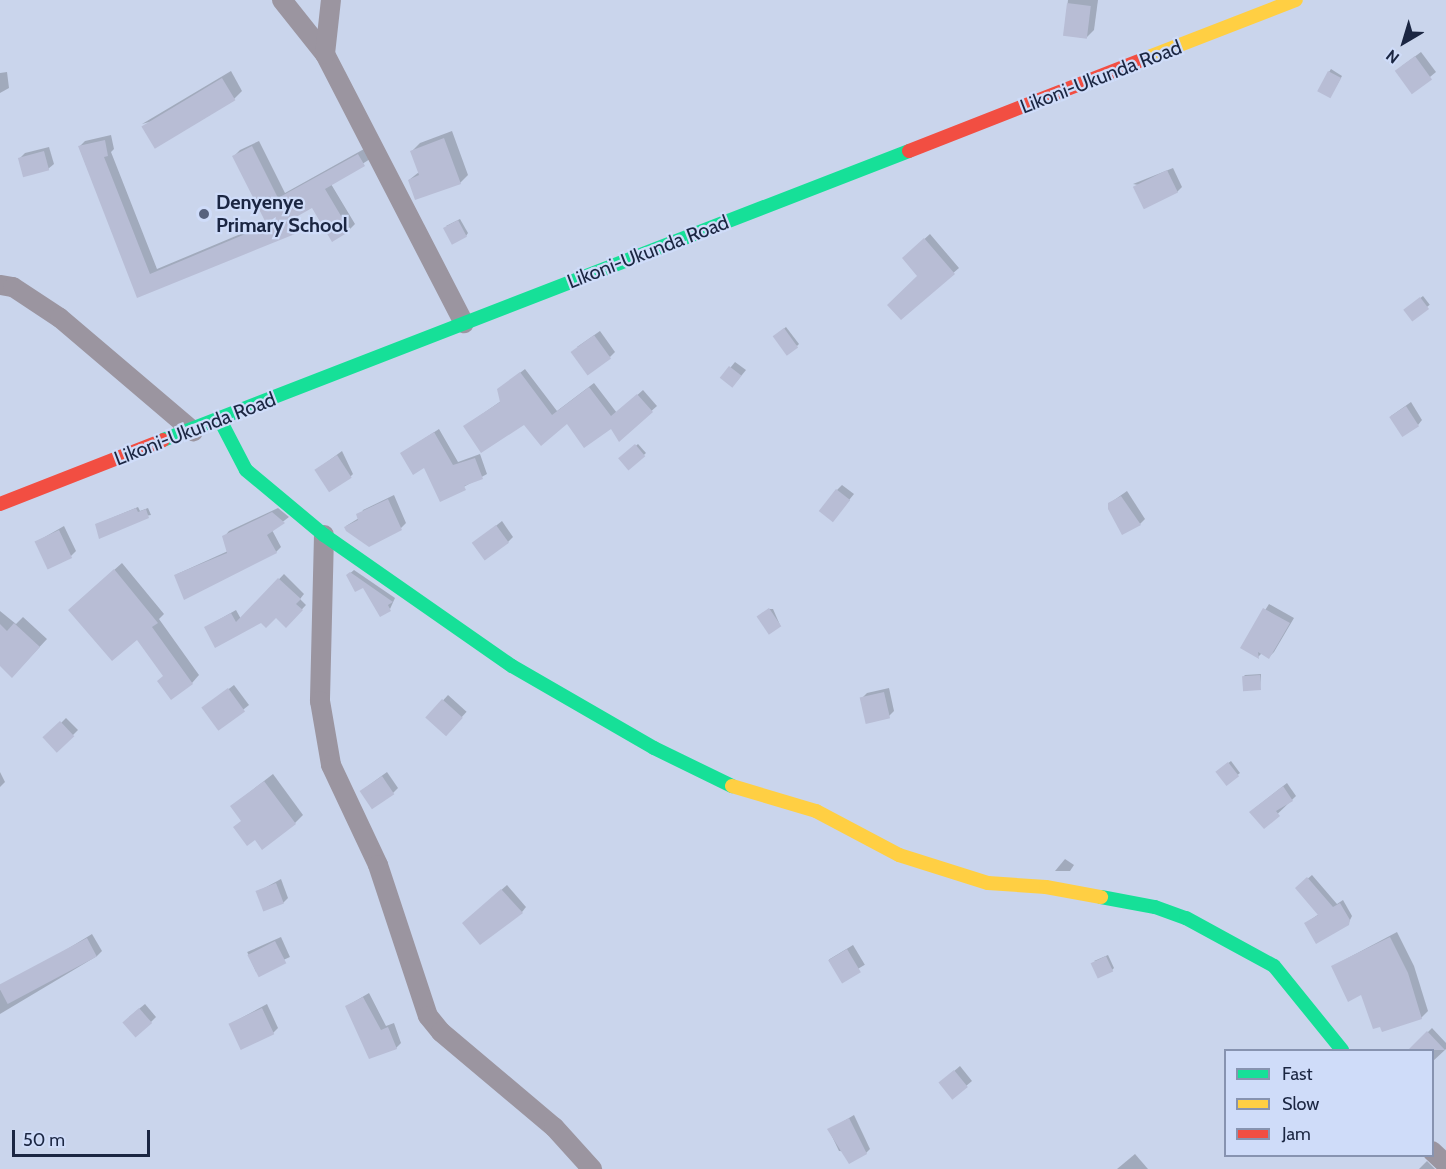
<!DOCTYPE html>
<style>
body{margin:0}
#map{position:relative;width:1446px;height:1169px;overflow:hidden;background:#cad5ec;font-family:Cabin,sans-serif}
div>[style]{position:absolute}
.shadow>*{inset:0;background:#0003;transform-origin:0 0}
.building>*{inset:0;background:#b8bdd5;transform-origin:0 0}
.street>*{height:20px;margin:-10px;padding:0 10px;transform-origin:10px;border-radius:10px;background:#9b95a0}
.fast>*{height:14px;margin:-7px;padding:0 7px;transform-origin:7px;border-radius:7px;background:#16e098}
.slow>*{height:14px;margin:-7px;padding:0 7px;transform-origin:7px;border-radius:7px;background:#ffcf43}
.jam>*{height:14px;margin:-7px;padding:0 7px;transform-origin:7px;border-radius:7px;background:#f24e42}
.dots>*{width:16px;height:16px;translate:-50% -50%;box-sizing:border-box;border:3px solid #cfdcf9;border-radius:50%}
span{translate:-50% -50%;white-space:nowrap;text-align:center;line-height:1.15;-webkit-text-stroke:4.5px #cfdcf9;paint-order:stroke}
.street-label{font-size:20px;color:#1b2642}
.poi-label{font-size:20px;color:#1b2642;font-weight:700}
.left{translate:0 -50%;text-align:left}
.legend{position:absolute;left:1224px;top:1049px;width:210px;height:108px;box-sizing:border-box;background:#cfdcf9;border:2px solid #8793b0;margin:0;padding:8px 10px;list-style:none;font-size:18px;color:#1b2642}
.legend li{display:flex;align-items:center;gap:12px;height:30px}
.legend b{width:30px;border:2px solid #8793b0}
.north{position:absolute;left:1374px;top:12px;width:60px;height:60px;-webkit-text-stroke:4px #cfdcf9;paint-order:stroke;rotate:218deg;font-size:16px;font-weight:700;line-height:24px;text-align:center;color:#1b2642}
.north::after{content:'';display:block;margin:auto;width:21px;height:27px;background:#1b2642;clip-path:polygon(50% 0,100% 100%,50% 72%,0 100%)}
.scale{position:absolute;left:12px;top:1130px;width:138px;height:27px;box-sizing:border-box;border:3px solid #1b2642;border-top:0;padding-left:8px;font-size:18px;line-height:21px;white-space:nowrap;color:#1b2642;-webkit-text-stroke:4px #cfdcf9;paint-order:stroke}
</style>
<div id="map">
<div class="shadow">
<div style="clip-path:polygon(1068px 0,1098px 0,1094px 30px,1086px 38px,1064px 35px)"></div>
<div style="clip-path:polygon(1421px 52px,1436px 72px,1413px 91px,1402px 66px)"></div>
<div style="clip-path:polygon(1331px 69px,1342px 76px,1331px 95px,1329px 72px)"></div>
<div style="clip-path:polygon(231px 71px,242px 91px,234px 99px,142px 124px)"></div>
<div style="clip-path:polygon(7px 72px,9px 88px,0 93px,0 73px)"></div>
<div style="clip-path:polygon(452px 131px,468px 175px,460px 183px,409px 180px,419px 172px,412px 151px,420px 143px)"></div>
<div style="clip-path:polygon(111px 135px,114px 149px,111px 152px,157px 269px,267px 223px,234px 156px,240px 150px,259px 141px,285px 193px,364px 149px,370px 159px,331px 184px,355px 224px,349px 230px,313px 206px,295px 216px,300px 226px,294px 233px,138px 296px,79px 147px,85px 141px)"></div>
<div style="clip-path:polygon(49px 147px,54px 164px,48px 169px,20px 158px,25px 153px)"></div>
<div style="clip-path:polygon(1173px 168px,1182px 187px,1177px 192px,1133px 184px)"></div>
<div style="clip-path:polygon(460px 219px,468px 233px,466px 236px,446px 226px)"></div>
<div style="clip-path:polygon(930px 234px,959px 268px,901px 318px,919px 276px,909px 253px)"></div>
<div style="left:1423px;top:296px;width:11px;height:22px;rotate:52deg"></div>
<div style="clip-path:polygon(786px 327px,799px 344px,797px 346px,776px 335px)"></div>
<div style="clip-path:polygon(600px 331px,615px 352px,610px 357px,577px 347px)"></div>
<div style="clip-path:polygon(735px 362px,746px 370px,737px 381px,722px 378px)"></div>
<div style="clip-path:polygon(525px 369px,557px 411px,594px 383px,617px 413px,643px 390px,657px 406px,619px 440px,611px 427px,567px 422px,465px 426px,501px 401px,504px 385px)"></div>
<div style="clip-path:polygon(1411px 402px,1422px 420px,1418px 425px,1391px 416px)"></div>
<div style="clip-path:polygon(439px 429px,458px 462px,480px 454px,487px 474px,440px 500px,425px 466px,402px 453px)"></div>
<div style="left:638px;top:444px;width:12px;height:23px;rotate:48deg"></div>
<div style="clip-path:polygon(342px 451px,353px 474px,348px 479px,316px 470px)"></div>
<div style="clip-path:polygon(842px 485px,854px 494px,837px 515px,837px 490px)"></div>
<div style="clip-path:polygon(1127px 491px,1145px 519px,1140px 524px,1110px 503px)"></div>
<div style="clip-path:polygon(394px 495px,406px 523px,401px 528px,346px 526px,359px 518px,363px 510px)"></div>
<div style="clip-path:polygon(138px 507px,140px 511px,148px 508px,151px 515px,97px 524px)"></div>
<div style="clip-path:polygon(278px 508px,289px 517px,272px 530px,281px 547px,276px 552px,175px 575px,228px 551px,224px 537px,229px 531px)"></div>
<div style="clip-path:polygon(502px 521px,513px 537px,508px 542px,474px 543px)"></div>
<div style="clip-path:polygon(64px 526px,76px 551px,71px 556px,36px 542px)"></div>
<div style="clip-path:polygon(122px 563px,164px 614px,159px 619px,199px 675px,192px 683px,164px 676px,138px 637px,77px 603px)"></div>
<div style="clip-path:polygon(354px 570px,395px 598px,390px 609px,348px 575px)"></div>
<div style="clip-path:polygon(284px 574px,304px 594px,300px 599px,306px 605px,286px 626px,276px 616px,262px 622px,206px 627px,236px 610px,241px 619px)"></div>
<div style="clip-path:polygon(1269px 604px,1294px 618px,1274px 652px,1269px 657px,1262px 653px,1258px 657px,1242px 647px)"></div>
<div style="clip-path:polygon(768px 609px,773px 609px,780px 625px)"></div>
<div style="clip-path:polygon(0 611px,16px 624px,23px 617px,47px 639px,20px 668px,0 664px)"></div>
<div style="clip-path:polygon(1261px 674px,1260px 689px,1243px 677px,1245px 675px)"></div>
<div style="clip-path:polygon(234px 685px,249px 705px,219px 729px,209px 704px)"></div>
<div style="clip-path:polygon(889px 688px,894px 711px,889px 716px,862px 698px,867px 693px)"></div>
<div style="left:448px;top:695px;width:25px;height:30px;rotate:42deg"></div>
<div style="left:66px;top:718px;width:17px;height:29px;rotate:45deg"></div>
<div style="left:1231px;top:761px;width:15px;height:17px;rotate:53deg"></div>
<div style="clip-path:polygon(0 772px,5px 782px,0 787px)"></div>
<div style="clip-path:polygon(387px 772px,398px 788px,393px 793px,361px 791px)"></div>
<div style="clip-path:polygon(273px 774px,303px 815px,295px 823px,242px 820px,232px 806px)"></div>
<div style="clip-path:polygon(1287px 783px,1296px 796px,1264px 827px,1255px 808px)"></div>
<div style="clip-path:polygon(1065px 859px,1074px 865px,1070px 871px,1055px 871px)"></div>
<div style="clip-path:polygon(1312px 875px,1337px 904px,1343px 900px,1352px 916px,1348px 924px,1306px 923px,1319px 914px,1297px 888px)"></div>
<div style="clip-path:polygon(281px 879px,288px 898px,283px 903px,257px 892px)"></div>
<div style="clip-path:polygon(507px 885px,526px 907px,522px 912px,469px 918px)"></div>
<div style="clip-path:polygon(1397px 932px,1414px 966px,1428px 1011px,1421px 1018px,1362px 993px,1333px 966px)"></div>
<div style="clip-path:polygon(92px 934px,102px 951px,97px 956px,0 1014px,0 990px)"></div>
<div style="left:281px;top:937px;width:22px;height:37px;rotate:66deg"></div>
<div style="left:853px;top:945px;width:23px;height:28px;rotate:59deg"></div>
<div style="clip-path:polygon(1108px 955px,1114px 968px,1112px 970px,1094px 961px)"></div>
<div style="clip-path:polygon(369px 993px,386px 1026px,394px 1023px,401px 1043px,396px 1048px,347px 1006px)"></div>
<div style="clip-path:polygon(145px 1004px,156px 1017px,151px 1022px,129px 1017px)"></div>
<div style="clip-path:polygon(267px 1004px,278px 1028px,273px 1033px,230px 1024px)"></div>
<div style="clip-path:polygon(1432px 1028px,1446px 1043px,1446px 1049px,1432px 1062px,1432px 1050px,1410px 1050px)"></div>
<div style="clip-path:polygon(960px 1066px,972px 1081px,953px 1097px,946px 1078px)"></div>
<div style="clip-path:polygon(854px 1115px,870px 1149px,866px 1153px,839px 1151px,829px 1130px)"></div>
<div style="clip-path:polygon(1135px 1154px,1148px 1169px,1117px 1169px)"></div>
<div style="clip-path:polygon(1427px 1161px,1435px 1169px,1419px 1169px)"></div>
</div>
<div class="building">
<div style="left:1067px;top:3px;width:24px;height:33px;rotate:7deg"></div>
<div style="left:1415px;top:56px;width:29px;height:25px;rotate:54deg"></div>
<div style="left:1328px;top:71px;width:15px;height:23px;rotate:28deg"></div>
<div style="left:222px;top:78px;width:26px;height:94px;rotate:59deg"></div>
<div style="clip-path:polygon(444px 138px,461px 184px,415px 200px,408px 180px,419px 175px,410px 151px)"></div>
<div style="clip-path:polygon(105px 140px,108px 156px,104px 157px,150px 274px,267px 225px,232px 156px,252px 146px,278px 198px,358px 154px,365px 166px,325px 189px,350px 231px,332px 242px,312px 208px,289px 221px,295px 234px,137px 298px,78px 146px)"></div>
<div style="left:44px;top:151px;width:20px;height:27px;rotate:75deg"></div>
<div style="left:1167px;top:170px;width:25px;height:38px;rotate:64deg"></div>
<div style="left:458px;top:220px;width:19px;height:17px;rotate:62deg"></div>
<div style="clip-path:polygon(924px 238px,955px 274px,901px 320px,887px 305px,917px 276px,902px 258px)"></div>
<div style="left:1420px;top:297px;width:15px;height:21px;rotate:53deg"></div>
<div style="left:784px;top:328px;width:24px;height:14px;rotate:54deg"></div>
<div style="left:594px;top:335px;width:29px;height:29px;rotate:54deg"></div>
<div style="left:729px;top:366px;width:16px;height:15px;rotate:38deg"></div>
<div style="clip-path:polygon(520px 372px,552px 415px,589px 387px,611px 416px,637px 394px,653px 412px,619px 442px,611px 429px,584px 448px,567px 424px,541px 446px,524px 425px,481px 453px,463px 426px,500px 402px,497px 389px)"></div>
<div style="left:1406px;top:406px;width:24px;height:20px;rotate:57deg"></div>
<div style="clip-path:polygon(434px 432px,453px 465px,475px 458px,483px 479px,464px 486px,466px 490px,440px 502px,424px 468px,413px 475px,400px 453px)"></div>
<div style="left:635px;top:444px;width:16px;height:22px;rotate:50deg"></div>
<div style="left:337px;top:455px;width:27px;height:27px;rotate:57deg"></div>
<div style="left:836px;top:489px;width:18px;height:28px;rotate:38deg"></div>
<div style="clip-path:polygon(1121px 496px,1141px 525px,1122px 535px,1108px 509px,1108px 503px)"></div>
<div style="clip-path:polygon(388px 499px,402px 530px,369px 547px,346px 531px,344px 527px,358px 520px,356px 514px)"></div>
<div style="clip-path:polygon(136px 508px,138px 512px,146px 509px,149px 518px,99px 539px,95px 524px)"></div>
<div style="clip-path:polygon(272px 512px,285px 523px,267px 535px,277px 553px,184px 600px,174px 575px,227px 553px,222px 536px)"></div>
<div style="left:496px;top:525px;width:22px;height:30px;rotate:54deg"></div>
<div style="left:59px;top:530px;width:31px;height:27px;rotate:65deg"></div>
<div style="clip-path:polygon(114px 569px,158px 623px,152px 627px,193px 684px,171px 700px,157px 681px,163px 676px,137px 640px,112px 661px,68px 610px)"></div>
<div style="clip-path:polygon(350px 572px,393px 602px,388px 605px,391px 611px,380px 617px,363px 588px,355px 592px,346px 575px)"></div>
<div style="clip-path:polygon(278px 578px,301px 599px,296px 604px,303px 610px,286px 628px,276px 618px,266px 628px,261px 623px,215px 648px,204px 627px,231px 613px,236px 622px)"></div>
<div style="left:769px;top:608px;width:22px;height:15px;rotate:56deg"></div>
<div style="clip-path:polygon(1263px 608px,1290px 623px,1269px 659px,1258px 652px,1259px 659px,1240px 648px)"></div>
<div style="clip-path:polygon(14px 623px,40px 647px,12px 678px,0 666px,0 624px,7px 631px)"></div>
<div style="left:1260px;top:675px;width:15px;height:18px;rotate:86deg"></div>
<div style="left:228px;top:688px;width:29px;height:33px;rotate:54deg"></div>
<div style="left:884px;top:692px;width:27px;height:25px;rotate:77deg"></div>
<div style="left:442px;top:699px;width:28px;height:25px;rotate:42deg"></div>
<div style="left:60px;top:721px;width:21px;height:24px;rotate:47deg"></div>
<div style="left:1228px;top:762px;width:18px;height:16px;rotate:52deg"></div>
<div style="left:382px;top:776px;width:22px;height:27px;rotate:56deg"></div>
<div style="clip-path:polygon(264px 781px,296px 824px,262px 850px,255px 840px,247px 846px,233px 827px,241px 821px,230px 806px)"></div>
<div style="clip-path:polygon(1283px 786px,1293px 801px,1276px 811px,1280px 816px,1264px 829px,1249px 812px)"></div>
<div style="clip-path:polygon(1307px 877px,1333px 907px,1340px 903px,1350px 920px,1349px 925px,1316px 944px,1304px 923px,1318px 915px,1295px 888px)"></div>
<div style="left:276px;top:883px;width:22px;height:22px;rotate:69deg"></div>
<div style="clip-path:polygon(501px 889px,523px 913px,480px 945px,462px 923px)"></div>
<div style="clip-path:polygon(1390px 937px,1408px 973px,1422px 1019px,1382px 1032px,1380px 1027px,1373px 1029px,1361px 995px,1348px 1002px,1331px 966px)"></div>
<div style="left:87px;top:938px;width:21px;height:101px;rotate:62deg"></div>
<div style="left:275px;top:941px;width:25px;height:31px;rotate:63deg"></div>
<div style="left:847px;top:949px;width:27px;height:22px;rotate:59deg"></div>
<div style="left:1106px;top:956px;width:17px;height:17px;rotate:65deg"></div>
<div style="clip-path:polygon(363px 997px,381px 1030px,388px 1027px,397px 1049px,369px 1059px,345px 1006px)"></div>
<div style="left:139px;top:1008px;width:20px;height:22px;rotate:49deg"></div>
<div style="left:262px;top:1008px;width:29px;height:37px;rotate:65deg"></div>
<div style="clip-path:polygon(1427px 1031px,1445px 1050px,1408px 1050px)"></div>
<div style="left:954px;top:1070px;width:22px;height:20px;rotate:51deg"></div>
<div style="clip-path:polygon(849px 1118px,867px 1154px,849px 1164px,827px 1129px)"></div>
</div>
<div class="street">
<div style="left:282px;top:0;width:69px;rotate:51.5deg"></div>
<div style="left:325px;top:54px;width:303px;rotate:62.7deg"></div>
<div style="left:325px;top:54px;width:54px;rotate:-83.7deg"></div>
<div style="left:0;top:285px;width:13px;rotate:9deg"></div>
<div style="left:13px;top:287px;width:56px;rotate:33.4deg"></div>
<div style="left:60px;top:318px;width:175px;rotate:40.4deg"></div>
<div style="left:324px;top:535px;width:166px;rotate:91.4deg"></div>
<div style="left:320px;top:701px;width:65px;rotate:80.2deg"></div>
<div style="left:331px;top:765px;width:110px;rotate:64.8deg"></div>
<div style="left:378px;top:865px;width:159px;rotate:71.7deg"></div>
<div style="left:428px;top:1016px;width:21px;rotate:51deg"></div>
<div style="left:441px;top:1032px;width:148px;rotate:40.1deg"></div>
<div style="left:554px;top:1127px;width:57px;rotate:47.9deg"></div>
<div style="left:1432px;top:1151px;width:19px;rotate:43deg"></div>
</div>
<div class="fast">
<div style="left:220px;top:420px;width:56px;rotate:62.5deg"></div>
<div style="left:246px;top:470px;width:102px;rotate:39.8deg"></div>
<div style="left:324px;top:535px;width:229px;rotate:34.9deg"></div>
<div style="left:512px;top:666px;width:164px;rotate:30deg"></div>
<div style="left:654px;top:748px;width:87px;rotate:26deg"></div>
<div style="left:163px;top:440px;width:800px;rotate:-21.18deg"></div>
<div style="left:1101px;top:897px;width:55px;rotate:10.5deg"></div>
<div style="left:1155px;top:907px;width:33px;rotate:20deg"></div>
<div style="left:1186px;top:918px;width:100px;rotate:28.6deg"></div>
<div style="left:1274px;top:966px;width:108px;rotate:51deg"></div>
</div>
<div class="slow">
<div style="left:1141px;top:60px;width:166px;rotate:-21.2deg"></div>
<div style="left:732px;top:786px;width:88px;rotate:16.6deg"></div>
<div style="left:816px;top:811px;width:94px;rotate:27.9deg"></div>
<div style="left:899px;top:855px;width:93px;rotate:17.5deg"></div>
<div style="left:988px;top:883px;width:58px;rotate:3.9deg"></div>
<div style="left:1046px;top:887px;width:56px;rotate:10.3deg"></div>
</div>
<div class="jam">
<div style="left:909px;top:151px;width:249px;rotate:-21.4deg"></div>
<div style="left:0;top:504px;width:175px;rotate:-21.4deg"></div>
</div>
<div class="dots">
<div style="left:204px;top:214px;background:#58637e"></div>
</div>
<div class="street-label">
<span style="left:1101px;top:77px;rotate:-21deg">Likoni-Ukunda Road</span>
<span style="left:648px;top:252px;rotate:-21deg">Likoni-Ukunda Road</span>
<span style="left:195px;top:429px;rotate:-21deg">Likoni-Ukunda Road</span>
</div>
<div class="poi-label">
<span class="left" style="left:216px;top:214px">Denyenye<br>Primary School</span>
</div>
<ul class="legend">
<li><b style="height:8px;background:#16e098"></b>Fast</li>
<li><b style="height:8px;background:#ffcf43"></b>Slow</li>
<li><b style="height:8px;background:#f24e42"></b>Jam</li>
</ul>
<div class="north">N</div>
<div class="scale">50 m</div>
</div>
